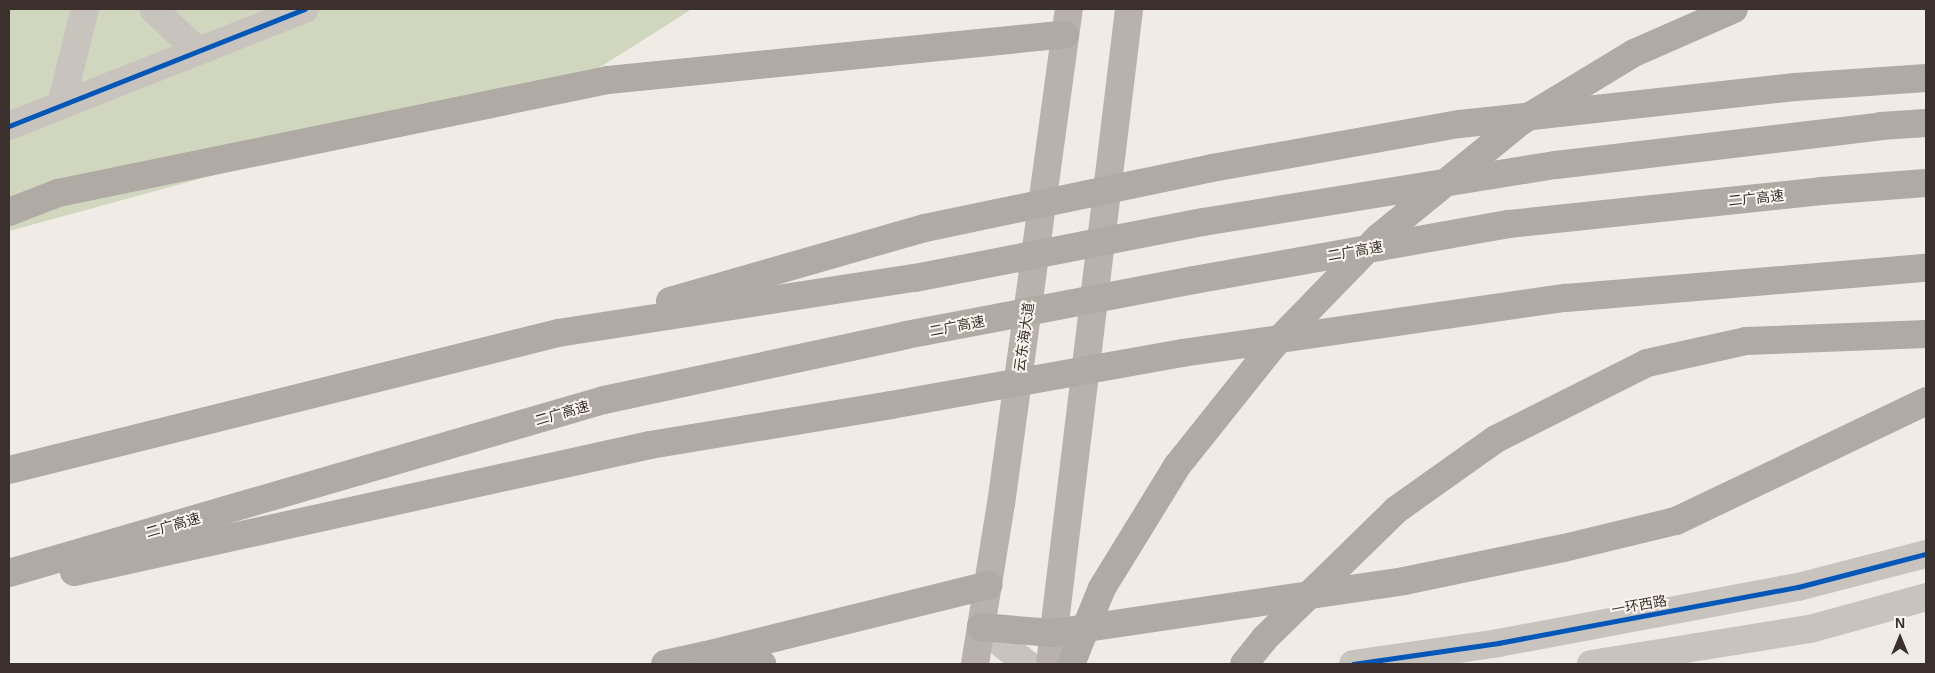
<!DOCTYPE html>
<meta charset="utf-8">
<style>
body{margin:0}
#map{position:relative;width:1935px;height:673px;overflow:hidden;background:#f0ebe5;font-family:Helvetica,"Noto Sans SC",sans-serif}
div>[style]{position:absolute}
.green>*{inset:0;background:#d1d6bf}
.minor>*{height:28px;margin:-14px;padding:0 14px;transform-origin:14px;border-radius:14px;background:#c9c3be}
.major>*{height:28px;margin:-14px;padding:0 14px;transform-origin:14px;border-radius:14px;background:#b8b1ad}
.highway>*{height:28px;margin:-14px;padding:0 14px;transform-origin:14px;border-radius:14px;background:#afaaa4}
.highway-bridge>*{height:28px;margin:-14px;padding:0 14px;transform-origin:14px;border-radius:14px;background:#afaaa4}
.cycleway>*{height:5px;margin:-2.5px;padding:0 2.5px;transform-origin:2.5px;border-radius:2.5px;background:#0057b8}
span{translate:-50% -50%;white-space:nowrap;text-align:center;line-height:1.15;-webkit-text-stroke:4px #fbf5ee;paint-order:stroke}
.street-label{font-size:14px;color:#3b302b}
.frame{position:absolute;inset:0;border:10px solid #3b302b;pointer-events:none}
.north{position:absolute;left:1875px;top:613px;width:50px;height:50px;-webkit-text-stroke:4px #fbf5ee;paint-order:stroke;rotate:0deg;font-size:14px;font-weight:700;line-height:20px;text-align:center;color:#3b302b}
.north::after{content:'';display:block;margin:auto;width:18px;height:22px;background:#3b302b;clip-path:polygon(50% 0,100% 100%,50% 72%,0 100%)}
</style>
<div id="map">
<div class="green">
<div style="clip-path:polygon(9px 9px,692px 9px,594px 71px,9px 231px)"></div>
</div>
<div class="minor">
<div style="left:153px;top:9px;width:62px;rotate:43deg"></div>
<div style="left:61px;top:105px;width:99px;rotate:-76deg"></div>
<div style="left:9px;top:126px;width:318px;rotate:-21.6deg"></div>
<div style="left:981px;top:627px;width:59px;rotate:38.8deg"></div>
<div style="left:1353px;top:664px;width:147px;rotate:-8.2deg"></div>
<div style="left:1498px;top:643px;width:305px;rotate:-10.6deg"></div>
<div style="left:1798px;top:587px;width:132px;rotate:-14.5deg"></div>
<div style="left:1591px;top:664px;width:222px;rotate:-9.1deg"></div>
<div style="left:1810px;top:629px;width:120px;rotate:-15.4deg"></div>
</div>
<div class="major">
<div style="left:975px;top:664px;width:162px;rotate:-80.8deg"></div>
<div style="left:1001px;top:504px;width:500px;rotate:-82.2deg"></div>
<div style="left:1050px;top:664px;width:660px;rotate:-83.12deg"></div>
</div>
<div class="highway">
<div style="left:1212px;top:168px;width:252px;rotate:-10.1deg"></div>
<div style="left:1460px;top:124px;width:337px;rotate:-6.3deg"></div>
<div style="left:1795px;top:87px;width:131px;rotate:-3.9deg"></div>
<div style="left:9px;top:212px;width:53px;rotate:-21.2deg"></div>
<div style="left:58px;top:193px;width:561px;rotate:-11.61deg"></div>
<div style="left:608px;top:80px;width:459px;rotate:-5.7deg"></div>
<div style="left:1203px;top:222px;width:358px;rotate:-9.2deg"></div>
<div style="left:1556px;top:165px;width:327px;rotate:-6.8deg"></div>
<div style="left:1881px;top:126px;width:45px;rotate:-3.8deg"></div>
<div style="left:1194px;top:280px;width:320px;rotate:-10.1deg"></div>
<div style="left:1509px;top:224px;width:314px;rotate:-6deg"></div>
<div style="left:1821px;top:191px;width:105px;rotate:-4.4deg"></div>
<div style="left:670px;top:301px;width:265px;rotate:-16deg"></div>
<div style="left:1182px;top:353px;width:388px;rotate:-8.2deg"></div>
<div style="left:1566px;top:298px;width:361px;rotate:-4.8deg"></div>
<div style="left:1647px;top:363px;width:101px;rotate:-12.5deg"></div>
<div style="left:1746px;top:341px;width:180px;rotate:-2.2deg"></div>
<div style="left:9px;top:470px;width:566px;rotate:-14.01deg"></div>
<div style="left:558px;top:333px;width:361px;rotate:-8.8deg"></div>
<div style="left:74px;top:572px;width:590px;rotate:-12.43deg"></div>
<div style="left:650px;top:445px;width:244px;rotate:-9.4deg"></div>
<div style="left:9px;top:573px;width:620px;rotate:-16.21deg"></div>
<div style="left:604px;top:400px;width:309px;rotate:-12.1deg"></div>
<div style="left:981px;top:627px;width:72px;rotate:4.8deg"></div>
<div style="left:1053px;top:633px;width:355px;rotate:-8.4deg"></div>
<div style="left:1404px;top:581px;width:163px;rotate:-11.7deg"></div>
<div style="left:1564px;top:548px;width:115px;rotate:-13.6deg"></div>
<div style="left:1676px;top:521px;width:277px;rotate:-25.6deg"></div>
<div style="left:706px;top:655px;width:291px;rotate:-13.9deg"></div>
<div style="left:665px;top:664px;width:42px;rotate:-12.4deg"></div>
<div style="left:706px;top:655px;width:57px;rotate:9.1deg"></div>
</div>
<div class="highway-bridge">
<div style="left:925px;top:228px;width:293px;rotate:-11.8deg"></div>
<div style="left:915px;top:278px;width:293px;rotate:-11deg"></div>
<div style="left:906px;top:335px;width:293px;rotate:-10.8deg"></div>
<div style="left:891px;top:405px;width:296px;rotate:-10.1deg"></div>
<div style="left:1071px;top:664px;width:82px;rotate:-67.8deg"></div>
<div style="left:1102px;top:588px;width:143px;rotate:-58.4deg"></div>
<div style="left:1177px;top:466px;width:152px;rotate:-51.4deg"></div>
<div style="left:1272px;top:347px;width:153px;rotate:-45.8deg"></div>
<div style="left:1379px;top:237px;width:182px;rotate:-39.2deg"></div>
<div style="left:1520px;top:122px;width:133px;rotate:-31.2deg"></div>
<div style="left:1634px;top:53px;width:109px;rotate:-23.7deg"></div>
<div style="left:1244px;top:664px;width:33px;rotate:-51deg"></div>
<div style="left:1265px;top:638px;width:183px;rotate:-44.3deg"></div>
<div style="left:1396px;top:510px;width:123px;rotate:-35.4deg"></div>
<div style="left:1496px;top:439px;width:169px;rotate:-26.7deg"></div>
</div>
<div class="cycleway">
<div style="left:9px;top:126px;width:318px;rotate:-21.6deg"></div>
<div style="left:1353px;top:664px;width:147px;rotate:-8.2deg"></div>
<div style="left:1498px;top:643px;width:305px;rotate:-10.6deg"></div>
<div style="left:1798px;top:587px;width:132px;rotate:-14.5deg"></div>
</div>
<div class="street-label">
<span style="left:1756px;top:198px;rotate:-6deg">二广高速</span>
<span style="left:1355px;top:251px;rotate:-10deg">二广高速</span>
<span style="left:957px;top:326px;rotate:-11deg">二广高速</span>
<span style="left:1024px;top:337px;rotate:-82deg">云东海大道</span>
<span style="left:562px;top:413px;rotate:-16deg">二广高速</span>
<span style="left:173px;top:525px;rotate:-16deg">二广高速</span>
<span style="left:1639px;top:605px;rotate:-10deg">一环西路</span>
</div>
<div class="frame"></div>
<div class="north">N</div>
</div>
